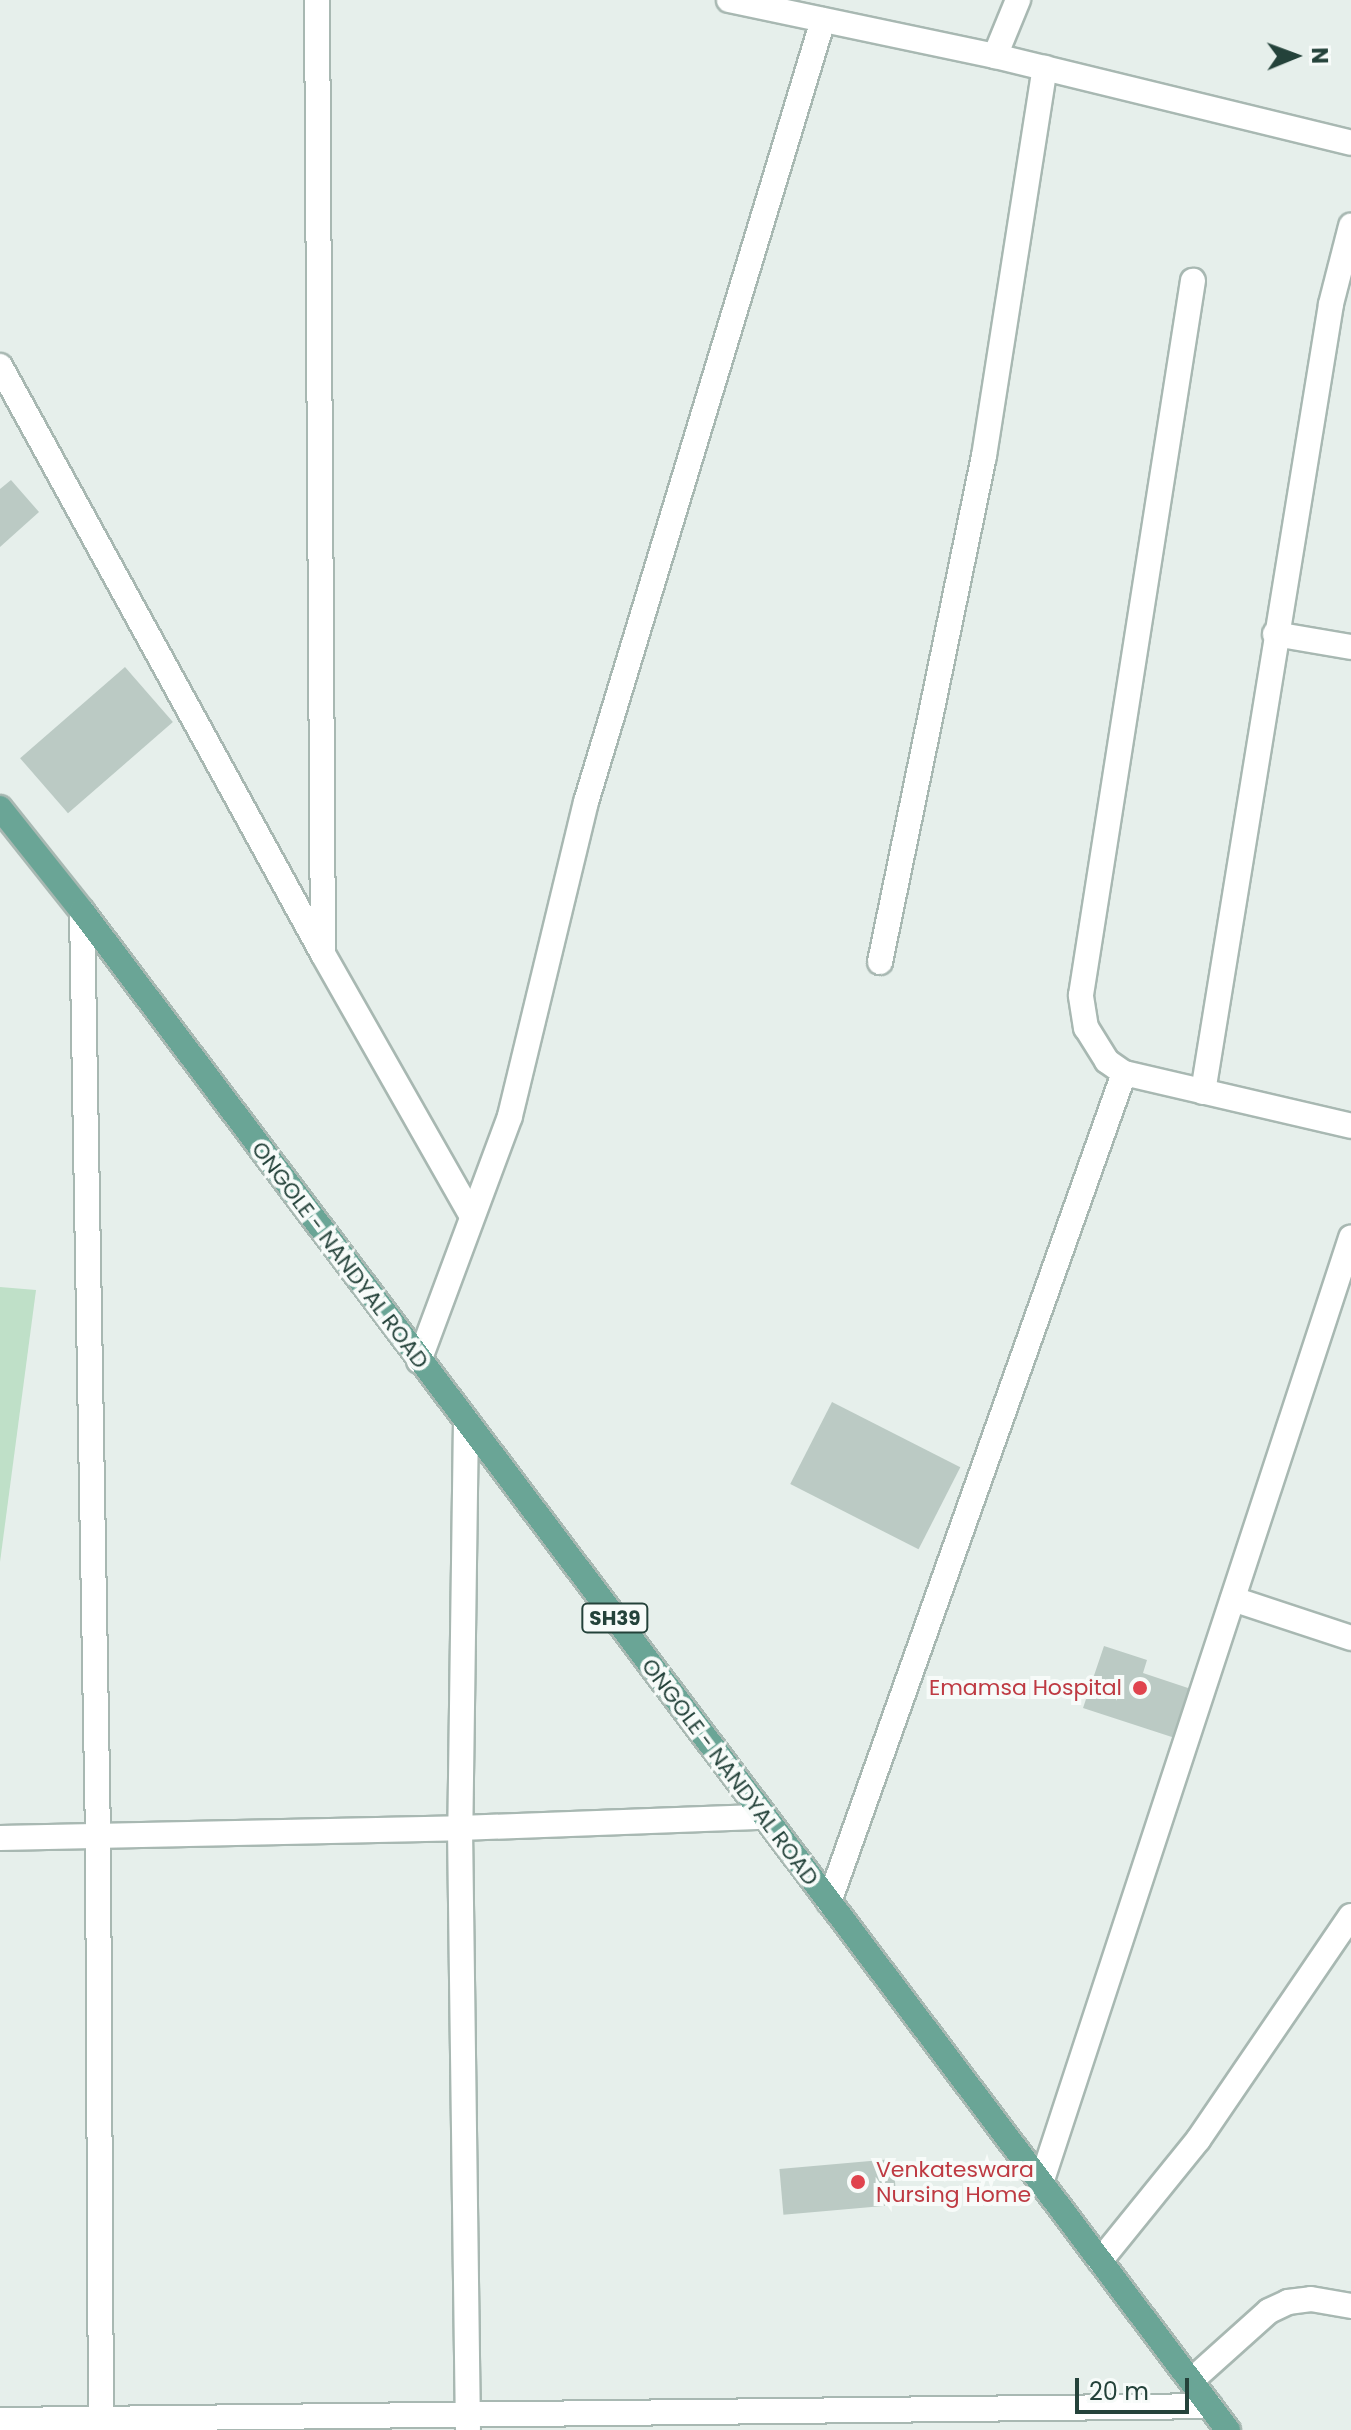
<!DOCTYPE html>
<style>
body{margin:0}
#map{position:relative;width:1351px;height:2430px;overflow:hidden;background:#e6efeb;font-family:Poppins,sans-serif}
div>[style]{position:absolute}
.green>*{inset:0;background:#bfe0c8}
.building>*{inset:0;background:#bbcac4;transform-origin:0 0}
.roads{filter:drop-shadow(2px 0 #a8b8b2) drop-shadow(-2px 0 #a8b8b2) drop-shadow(0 2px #a8b8b2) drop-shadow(0 -2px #a8b8b2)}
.minor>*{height:24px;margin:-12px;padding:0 12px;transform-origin:12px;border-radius:12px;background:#fff}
.primary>*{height:24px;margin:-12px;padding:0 12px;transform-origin:12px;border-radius:12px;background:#6aa596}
.dots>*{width:22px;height:22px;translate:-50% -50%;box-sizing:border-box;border:4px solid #f7fbf9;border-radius:50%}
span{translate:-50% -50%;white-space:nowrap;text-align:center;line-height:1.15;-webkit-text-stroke:8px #f7fbf9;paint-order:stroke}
.shield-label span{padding:2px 6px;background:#f7fbf9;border:2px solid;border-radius:6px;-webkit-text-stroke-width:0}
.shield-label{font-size:20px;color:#24423a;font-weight:700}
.street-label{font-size:22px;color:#24423a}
.health-label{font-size:22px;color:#be3a42}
.right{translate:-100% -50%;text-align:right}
.left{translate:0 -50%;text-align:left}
.north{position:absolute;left:1255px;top:16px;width:80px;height:80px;-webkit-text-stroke:6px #f7fbf9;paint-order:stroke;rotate:89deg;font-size:22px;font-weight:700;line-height:32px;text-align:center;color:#24423a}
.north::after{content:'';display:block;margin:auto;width:28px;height:36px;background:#24423a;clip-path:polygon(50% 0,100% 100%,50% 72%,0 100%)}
.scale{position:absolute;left:1075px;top:2378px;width:114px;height:36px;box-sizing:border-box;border:4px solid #24423a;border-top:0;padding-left:10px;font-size:24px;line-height:28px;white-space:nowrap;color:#24423a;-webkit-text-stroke:6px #f7fbf9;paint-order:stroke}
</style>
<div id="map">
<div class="green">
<div style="clip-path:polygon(0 1287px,36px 1290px,0 1562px)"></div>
</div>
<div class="building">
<div style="clip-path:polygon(11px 480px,39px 512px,0 547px,0 489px)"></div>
<div style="left:125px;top:667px;width:73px;height:139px;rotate:49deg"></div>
<div style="left:832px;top:1402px;width:144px;height:92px;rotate:27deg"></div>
<div style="clip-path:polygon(1104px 1646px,1147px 1660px,1143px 1673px,1194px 1690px,1178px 1739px,1083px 1708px)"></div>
<div style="left:893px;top:2159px;width:46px;height:114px;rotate:85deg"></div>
</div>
<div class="roads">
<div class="minor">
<div style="left:317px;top:0;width:950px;rotate:89.64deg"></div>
<div style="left:729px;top:0;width:272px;rotate:11.9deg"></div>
<div style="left:995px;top:56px;width:366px;rotate:13.7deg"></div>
<div style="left:995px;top:56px;width:61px;rotate:-67.7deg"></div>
<div style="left:0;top:366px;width:671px;rotate:61.22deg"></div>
<div style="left:323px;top:954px;width:301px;rotate:60.4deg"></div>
<div style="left:1275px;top:634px;width:77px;rotate:9.7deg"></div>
<div style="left:82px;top:911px;width:927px;rotate:89.01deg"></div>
<div style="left:98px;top:1838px;width:592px;rotate:89.71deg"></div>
<div style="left:880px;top:962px;width:517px;rotate:-78.39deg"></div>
<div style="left:984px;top:456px;width:393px;rotate:-81.1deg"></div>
<div style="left:1124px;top:1073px;width:21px;rotate:-145deg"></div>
<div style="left:1107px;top:1061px;width:39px;rotate:-122deg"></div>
<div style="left:1086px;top:1028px;width:33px;rotate:-99deg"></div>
<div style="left:1081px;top:995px;width:723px;rotate:-81.09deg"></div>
<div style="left:1203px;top:1092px;width:798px;rotate:-80.77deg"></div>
<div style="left:1331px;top:304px;width:81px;rotate:-75.6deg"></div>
<div style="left:419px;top:1361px;width:261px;rotate:-69.6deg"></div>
<div style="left:510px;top:1116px;width:323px;rotate:-76.4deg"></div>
<div style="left:586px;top:802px;width:817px;rotate:-73.14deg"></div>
<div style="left:466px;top:1420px;width:408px;rotate:90.8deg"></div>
<div style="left:460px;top:1828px;width:601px;rotate:89.24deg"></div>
<div style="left:1233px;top:1599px;width:124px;rotate:18.3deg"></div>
<div style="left:0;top:1838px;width:460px;rotate:-1.2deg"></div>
<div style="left:460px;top:1828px;width:304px;rotate:-2.1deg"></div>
<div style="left:829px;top:1902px;width:880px;rotate:-70.41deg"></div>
<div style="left:1124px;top:1073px;width:233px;rotate:13.1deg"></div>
<div style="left:1041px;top:2183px;width:995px;rotate:-71.84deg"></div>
<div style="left:1100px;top:2261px;width:156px;rotate:-51deg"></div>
<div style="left:1198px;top:2140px;width:271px;rotate:-55.7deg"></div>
<div style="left:1192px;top:2380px;width:103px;rotate:-41.9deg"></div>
<div style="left:1269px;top:2311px;width:21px;rotate:-25deg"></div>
<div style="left:1288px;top:2302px;width:23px;rotate:-7deg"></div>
<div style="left:1311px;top:2299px;width:41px;rotate:9.9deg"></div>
<div style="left:0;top:2420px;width:1210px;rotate:-0.66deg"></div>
</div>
<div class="primary">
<div style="left:0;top:808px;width:132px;rotate:51.5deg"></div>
<div style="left:82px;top:911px;width:1903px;rotate:52.97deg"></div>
</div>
</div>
<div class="dots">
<div style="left:1140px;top:1688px;background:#e0444e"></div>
<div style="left:858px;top:2182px;background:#e0444e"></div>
</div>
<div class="shield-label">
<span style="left:615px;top:1618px">SH39</span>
</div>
<div class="street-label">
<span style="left:340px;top:1255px;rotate:53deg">ONGOLE - NANDYAL ROAD</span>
<span style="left:730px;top:1772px;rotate:53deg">ONGOLE - NANDYAL ROAD</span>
</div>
<div class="health-label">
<span class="right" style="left:1122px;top:1688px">Emamsa Hospital</span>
<span class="left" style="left:876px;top:2182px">Venkateswara<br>Nursing Home</span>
</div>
<div class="north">N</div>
<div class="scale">20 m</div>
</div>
